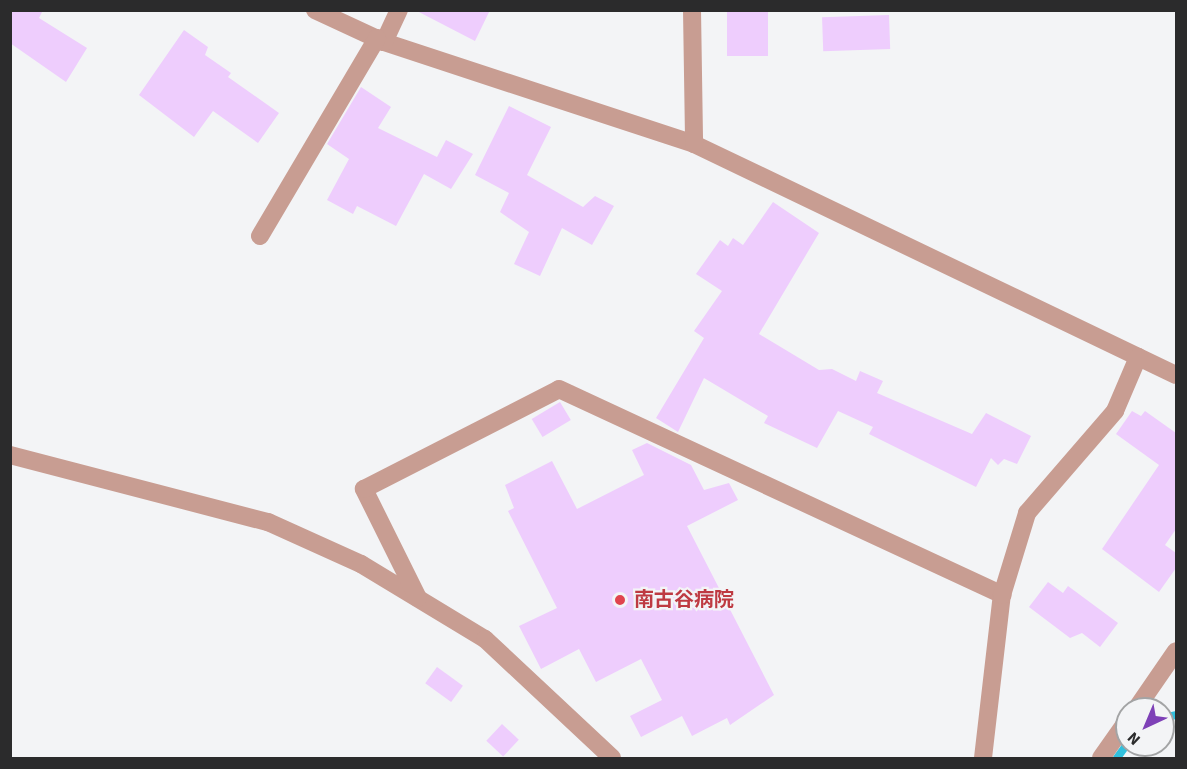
<!DOCTYPE html>
<meta charset="utf-8">
<style>
body{margin:0}
#map{position:relative;width:1187px;height:769px;overflow:hidden;background:#f3f4f6;font-family:"Source Sans 3","Noto Sans JP",sans-serif}
div>[style]{position:absolute}
.stream>*{height:8px;margin:-4px;padding:0 4px;transform-origin:4px;border-radius:4px;background:#31c0dd}
.building>*{inset:0;background:#eecdfd;transform-origin:0 0}
.minor>*{height:18px;margin:-9px;padding:0 9px;transform-origin:9px;border-radius:9px;background:#c89d92}
.dots>*{width:16px;height:16px;translate:-50% -50%;box-sizing:border-box;border:3px solid #f3f4f6;border-radius:50%}
span{translate:-50% -50%;white-space:nowrap;text-align:center;line-height:1.15;-webkit-text-stroke:4.5px #f3f4f6;paint-order:stroke}
.health-label{font-size:20px;color:#be3a42;font-weight:700}
.left{translate:0 -50%;text-align:left}
.frame{position:absolute;inset:0;border:12px solid #2b2b2c;pointer-events:none}
.north{position:absolute;left:1115px;top:697px;width:60px;height:60px;box-sizing:border-box;background:#f3f4f6;border:2px solid #a3a4a5;border-radius:50%;rotate:224deg;font-size:16px;font-weight:700;line-height:24px;text-align:center;color:#2b2b2c}
.north::after{content:'';display:block;margin:auto;width:21px;height:27px;background:#7e41b7;clip-path:polygon(50% 0,100% 100%,50% 72%,0 100%)}
</style>
<div id="map">
<div class="stream">
<div style="left:1163px;top:718px;width:13px;rotate:-13deg"></div>
<div style="left:1117px;top:758px;width:17px;rotate:-54deg"></div>
</div>
<div class="building">
<div style="clip-path:polygon(10px 10px,43px 10px,39px 18px,87px 48px,66px 82px,10px 43px)"></div>
<div style="clip-path:polygon(415px 10px,490px 10px,475px 41px)"></div>
<div style="left:727px;top:10px;width:41px;height:46px"></div>
<div style="left:889px;top:15px;width:34px;height:67px;rotate:88deg"></div>
<div style="clip-path:polygon(184px 30px,208px 47px,205px 55px,231px 73px,228px 77px,279px 113px,258px 143px,213px 111px,194px 137px,139px 95px)"></div>
<div style="clip-path:polygon(361px 87px,391px 107px,378px 128px,437px 157px,446px 140px,473px 154px,451px 189px,424px 174px,396px 226px,357px 206px,353px 214px,327px 200px,349px 159px,327px 144px)"></div>
<div style="clip-path:polygon(509px 106px,551px 127px,527px 175px,583px 207px,595px 196px,614px 206px,592px 245px,562px 228px,540px 276px,514px 264px,529px 232px,500px 212px,509px 193px,475px 175px)"></div>
<div style="clip-path:polygon(773px 202px,819px 233px,759px 334px,819px 370px,832px 369px,856px 381px,860px 371px,883px 381px,877px 393px,972px 434px,986px 413px,1031px 436px,1017px 464px,1004px 459px,998px 465px,991px 458px,976px 487px,869px 434px,873px 427px,838px 411px,817px 448px,764px 423px,768px 416px,704px 378px,678px 432px,656px 418px,704px 338px,694px 331px,722px 291px,696px 274px,720px 240px,728px 246px,733px 238px,743px 245px)"></div>
<div style="left:560px;top:402px;width:21px;height:33px;rotate:59deg"></div>
<div style="clip-path:polygon(1132px 411px,1141px 416px,1145px 411px,1176px 433px,1176px 529px,1165px 545px,1176px 553px,1176px 568px,1159px 592px,1102px 549px,1159px 465px,1116px 434px)"></div>
<div style="clip-path:polygon(647px 443px,691px 465px,704px 490px,729px 483px,738px 500px,687px 526px,774px 695px,730px 725px,727px 718px,692px 736px,682px 716px,641px 737px,630px 716px,662px 700px,641px 659px,596px 682px,579px 649px,541px 669px,519px 626px,557px 608px,508px 511px,514px 508px,505px 485px,552px 461px,577px 509px,644px 475px,632px 450px)"></div>
<div style="clip-path:polygon(1048px 582px,1063px 593px,1068px 586px,1118px 623px,1100px 647px,1082px 633px,1070px 638px,1029px 607px)"></div>
<div style="left:437px;top:667px;width:32px;height:20px;rotate:36deg"></div>
<div style="left:502px;top:724px;width:23px;height:23px;rotate:43deg"></div>
</div>
<div class="minor">
<div style="left:315px;top:10px;width:76px;rotate:24.9deg"></div>
<div style="left:384px;top:42px;width:326px;rotate:18.2deg"></div>
<div style="left:694px;top:144px;width:534px;rotate:25.61deg"></div>
<div style="left:692px;top:10px;width:134px;rotate:89.1deg"></div>
<div style="left:384px;top:42px;width:35px;rotate:-65deg"></div>
<div style="left:260px;top:236px;width:230px;rotate:-59.4deg"></div>
<div style="left:10px;top:455px;width:267px;rotate:14.6deg"></div>
<div style="left:268px;top:522px;width:102px;rotate:24.3deg"></div>
<div style="left:361px;top:564px;width:145px;rotate:31.2deg"></div>
<div style="left:485px;top:639px;width:174px;rotate:43.1deg"></div>
<div style="left:418px;top:598px;width:122px;rotate:-116.4deg"></div>
<div style="left:364px;top:489px;width:219px;rotate:-27.1deg"></div>
<div style="left:559px;top:389px;width:489px;rotate:24.9deg"></div>
<div style="left:1136px;top:709px;width:70px;rotate:-55.4deg"></div>
<div style="left:983px;top:758px;width:164px;rotate:-83.4deg"></div>
<div style="left:1002px;top:595px;width:86px;rotate:-73deg"></div>
<div style="left:1027px;top:513px;width:135px;rotate:-49.2deg"></div>
<div style="left:1115px;top:411px;width:59px;rotate:-66.9deg"></div>
<div style="left:1101px;top:758px;width:45px;rotate:-54.9deg"></div>
</div>
<div class="dots">
<div style="left:620px;top:600px;background:#e0444e"></div>
</div>
<div class="health-label">
<span class="left" style="left:634px;top:600px">南古谷病院</span>
</div>
<div class="frame"></div>
<div class="north">N</div>
</div>
